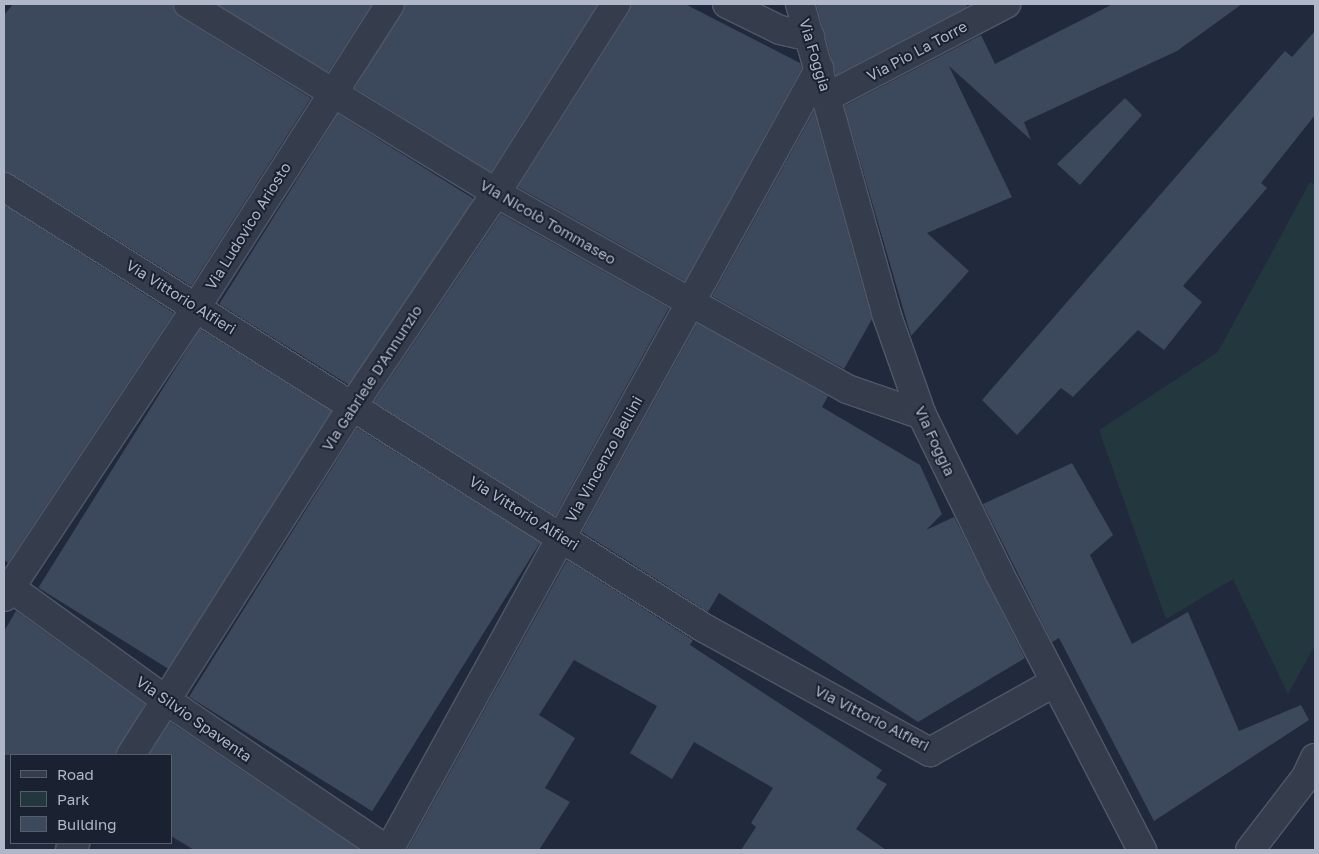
<!DOCTYPE html>
<meta charset="utf-8">
<style>
body{margin:0}
#map{position:relative;width:1319px;height:854px;overflow:hidden;background:#212a3d;font-family:"Golos Text",sans-serif}
div>[style]{position:absolute}
.green>*{inset:0;background:#23383e}
.building>*{inset:0;background:#3c485c;transform-origin:0 0}
.roads{filter:drop-shadow(1px 0 #505767) drop-shadow(-1px 0 #505767) drop-shadow(0 1px #505767) drop-shadow(0 -1px #505767)}
.street>*{height:28px;margin:-14px;padding:0 14px;transform-origin:14px;border-radius:14px;background:#353d4d}
span{translate:-50% -50%;white-space:nowrap;text-align:center;line-height:1.15;-webkit-text-stroke:4px #1a2231;paint-order:stroke}
.street-label{font-size:15px;color:#b0b7c8}
.frame{position:absolute;inset:0;border:5px solid #b0b7c8;pointer-events:none}
.legend{position:absolute;left:10px;top:754px;width:162px;height:90px;box-sizing:border-box;background:#1a2231;border:1px solid #565e6d;margin:0;padding:6px 9px;list-style:none;font-size:15px;color:#b0b7c8}
.legend li{display:flex;align-items:center;gap:10px;height:25px}
.legend b{width:25px;border:1px solid #565e6d}
</style>
<div id="map">
<div class="green">
<div style="clip-path:polygon(1310px 182px,1315px 185px,1315px 645px,1288px 694px,1233px 579px,1166px 619px,1099px 430px,1218px 352px)"></div>
</div>
<div class="building">
<div style="clip-path:polygon(13px 4px,172px 4px,180px 17px,311px 98px,191px 286px,12px 174px,4px 172px,4px 15px)"></div>
<div style="clip-path:polygon(217px 4px,372px 4px,328px 72px)"></div>
<div style="clip-path:polygon(405px 4px,598px 4px,491px 172px,355px 88px)"></div>
<div style="clip-path:polygon(631px 4px,685px 4px,800px 63px,802px 68px,685px 281px,518px 187px,629px 12px)"></div>
<div style="clip-path:polygon(816px 4px,966px 4px,967px 7px,836px 75px)"></div>
<div style="clip-path:polygon(1113px 4px,1242px 4px,1177px 51px,1024px 122px,1031px 140px,949px 66px,1012px 197px,927px 233px,969px 271px,911px 336px,844px 106px,981px 35px,995px 64px)"></div>
<div style="clip-path:polygon(1315px 31px,1315px 115px,1261px 183px,1267px 188px,1183px 286px,1202px 302px,1164px 350px,1138px 330px,1073px 397px,1061px 388px,1017px 435px,982px 400px,1285px 51px,1292px 57px)"></div>
<div style="clip-path:polygon(1125px 98px,1142px 115px,1080px 185px,1057px 164px)"></div>
<div style="clip-path:polygon(814px 111px,872px 319px,844px 369px,712px 296px)"></div>
<div style="left:338px;top:114px;width:160px;height:224px;rotate:32deg"></div>
<div style="clip-path:polygon(4px 205px,174px 313px,8px 563px,4px 559px)"></div>
<div style="clip-path:polygon(501px 214px,669px 308px,555px 516px,374px 402px)"></div>
<div style="clip-path:polygon(697px 323px,828px 396px,822px 407px,920px 465px,942px 514px,926px 530px,954px 517px,1025px 658px,918px 722px,719px 593px,708px 612px,582px 532px)"></div>
<div style="left:200px;top:329px;width:155px;height:305px;rotate:32deg"></div>
<div style="left:357px;top:428px;width:216px;height:317px;rotate:32deg"></div>
<div style="clip-path:polygon(1072px 463px,1113px 535px,1090px 555px,1132px 644px,1188px 612px,1239px 731px,1301px 705px,1309px 720px,1154px 821px,1059px 638px,1052px 642px,983px 504px)"></div>
<div style="clip-path:polygon(567px 560px,693px 640px,690px 645px,882px 770px,876px 778px,887px 784px,856px 829px,886px 850px,741px 850px,756px 827px,751px 823px,773px 788px,694px 742px,672px 779px,630px 753px,657px 706px,574px 660px,539px 715px,575px 738px,545px 788px,570px 802px,539px 850px,407px 850px)"></div>
<div style="clip-path:polygon(16px 611px,145px 704px,116px 755px,4px 755px,4px 631px)"></div>
<div style="clip-path:polygon(170px 722px,360px 850px,194px 850px,171px 836px,171px 755px,149px 755px)"></div>
</div>
<div class="roads">
<div class="street">
<div style="left:188px;top:4px;width:361px;rotate:31.5deg"></div>
<div style="left:496px;top:193px;width:225px;rotate:29.3deg"></div>
<div style="left:692px;top:303px;width:177px;rotate:29deg"></div>
<div style="left:847px;top:389px;width:79px;rotate:19.1deg"></div>
<div style="left:727px;top:4px;width:59px;rotate:26.1deg"></div>
<div style="left:780px;top:30px;width:31px;rotate:13deg"></div>
<div style="left:800px;top:4px;width:321px;rotate:74.4deg"></div>
<div style="left:886px;top:313px;width:108px;rotate:70.6deg"></div>
<div style="left:922px;top:415px;width:174px;rotate:64deg"></div>
<div style="left:998px;top:571px;width:314px;rotate:62.7deg"></div>
<div style="left:827px;top:97px;width:202px;rotate:-27.5deg"></div>
<div style="left:4px;top:187px;width:827px;rotate:32.21deg"></div>
<div style="left:704px;top:628px;width:258px;rotate:28.8deg"></div>
<div style="left:930px;top:752px;width:143px;rotate:-29.2deg"></div>
<div style="left:4px;top:583px;width:201px;rotate:35.9deg"></div>
<div style="left:167px;top:701px;width:266px;rotate:34.1deg"></div>
<div style="left:4px;top:597px;width:349px;rotate:-56.4deg"></div>
<div style="left:197px;top:306px;width:358px;rotate:-57.4deg"></div>
<div style="left:131px;top:755px;width:414px;rotate:-57.6deg"></div>
<div style="left:353px;top:405px;width:256px;rotate:-56deg"></div>
<div style="left:496px;top:193px;width:224px;rotate:-57.6deg"></div>
<div style="left:70px;top:850px;width:9px;rotate:-54deg"></div>
<div style="left:389px;top:850px;width:892px;rotate:-61.16deg"></div>
<div style="left:1250px;top:850px;width:92px;rotate:-52.5deg"></div>
<div style="left:1306px;top:777px;width:21px;rotate:-65deg"></div>
</div>
</div>
<div class="street-label">
<span style="left:917px;top:51px;rotate:-28deg">Via Pio La Torre</span>
<span style="left:815px;top:55px;rotate:73deg">Via Foggia</span>
<span style="left:548px;top:222px;rotate:30deg">Via Nicolò Tommaseo</span>
<span style="left:248px;top:226px;rotate:-58deg">Via Ludovico Ariosto</span>
<span style="left:181px;top:297px;rotate:32deg">Via Vittorio Alfieri</span>
<span style="left:372px;top:378px;rotate:-57deg">Via Gabriele D'Annunzio</span>
<span style="left:935px;top:441px;rotate:65deg">Via Foggia</span>
<span style="left:604px;top:459px;rotate:-61deg">Via Vincenzo Bellini</span>
<span style="left:524px;top:513px;rotate:32deg">Via Vittorio Alfieri</span>
<span style="left:872px;top:718px;rotate:27deg">Via Vittorio Alfieri</span>
<span style="left:194px;top:719px;rotate:35deg">Via Silvio Spaventa</span>
</div>
<div class="frame"></div>
<ul class="legend">
<li><b style="height:6px;background:#353d4d"></b>Road</li>
<li><b style="height:14px;background:#23383e"></b>Park</li>
<li><b style="height:14px;background:#3c485c"></b>Building</li>
</ul>
</div>
